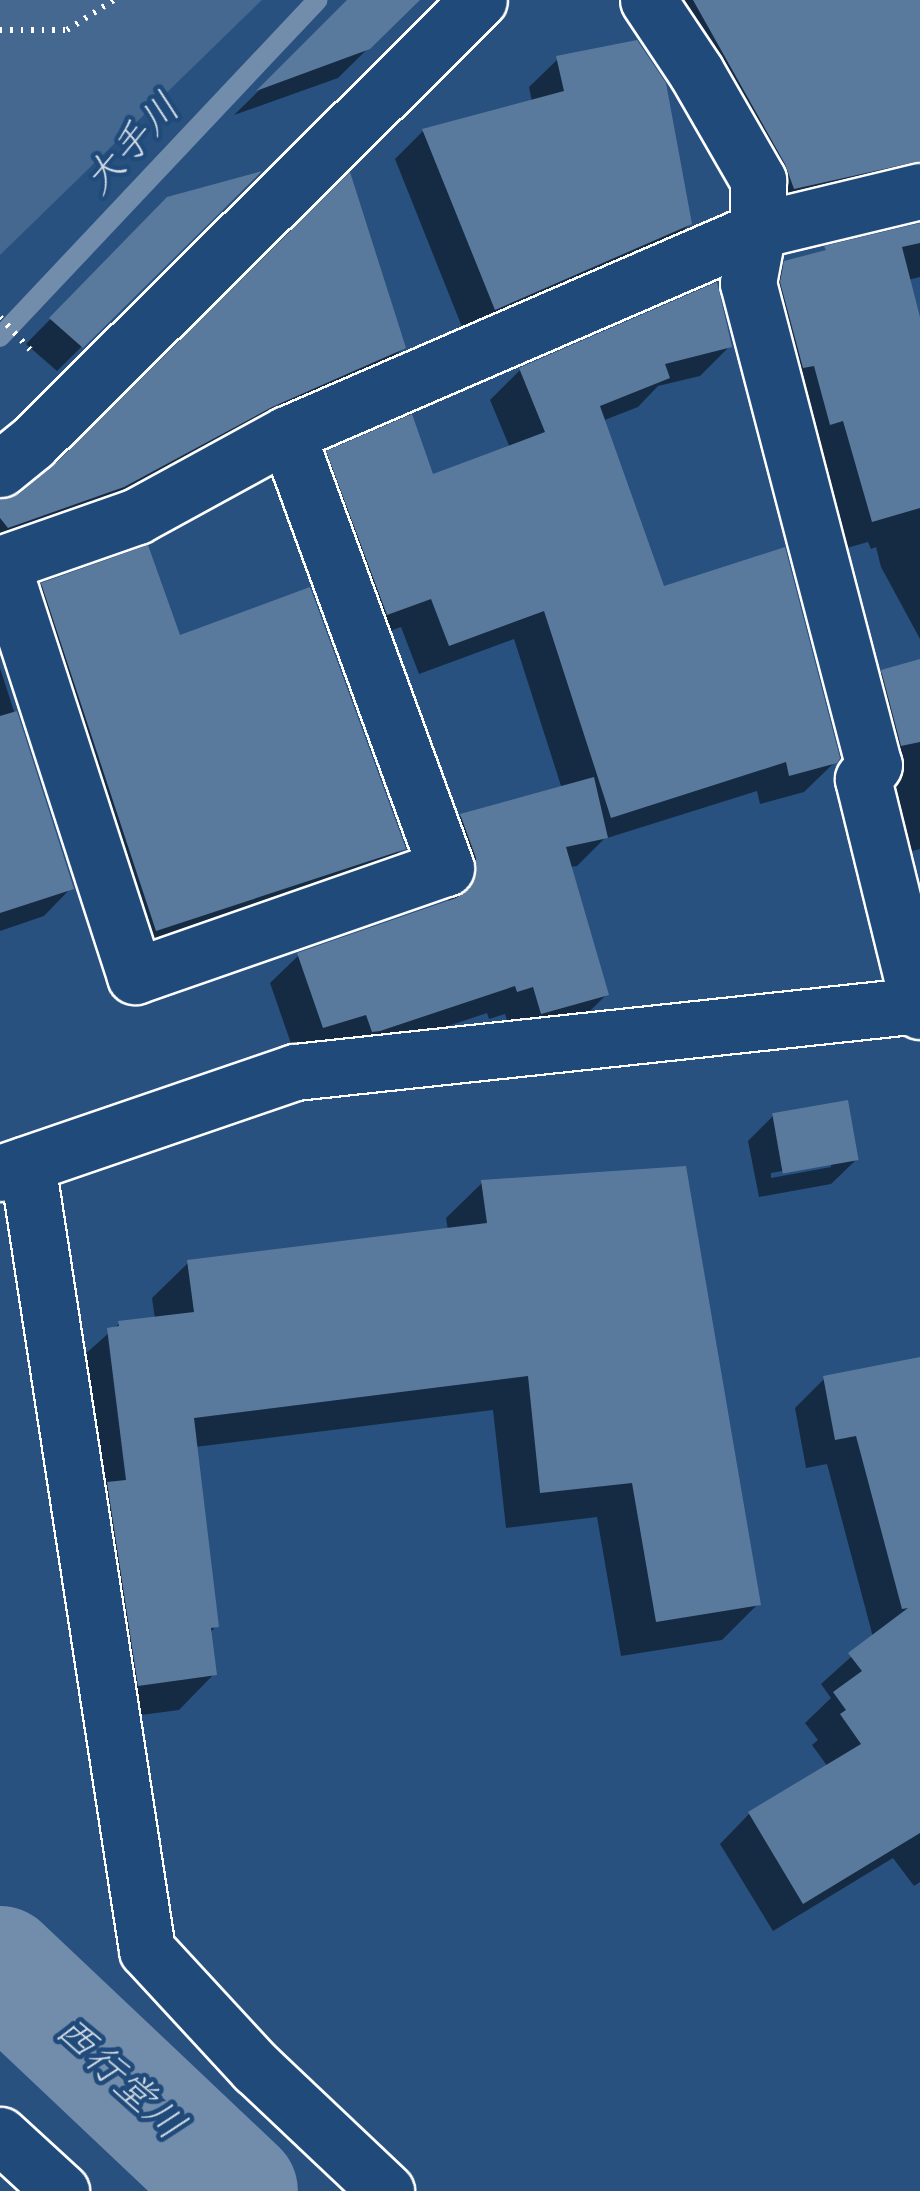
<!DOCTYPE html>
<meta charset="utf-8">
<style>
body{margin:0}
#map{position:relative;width:920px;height:2191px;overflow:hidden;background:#28517f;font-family:"Architects Daughter","Klee One",sans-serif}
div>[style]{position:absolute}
.green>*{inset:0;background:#446890}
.shadow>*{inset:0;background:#0007}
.stream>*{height:20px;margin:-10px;padding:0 10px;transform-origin:10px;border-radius:10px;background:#718dab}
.river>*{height:122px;margin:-61px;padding:0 61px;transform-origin:61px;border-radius:61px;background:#718dab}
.building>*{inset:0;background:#5a7a9d;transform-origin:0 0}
.path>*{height:6px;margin-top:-3px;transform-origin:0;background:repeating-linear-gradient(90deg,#fff 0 2.5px,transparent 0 10.5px)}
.roads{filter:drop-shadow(2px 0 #fff) drop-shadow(-2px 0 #fff) drop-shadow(0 2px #fff) drop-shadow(0 -2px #fff)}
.minor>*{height:55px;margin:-27.5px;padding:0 27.5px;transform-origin:27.5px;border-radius:27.5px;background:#1f4a7a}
span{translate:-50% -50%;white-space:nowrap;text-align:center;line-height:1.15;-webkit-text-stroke:9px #1f4a7a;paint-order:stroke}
.water-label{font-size:40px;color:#d4dde6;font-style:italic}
</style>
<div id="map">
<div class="green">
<div style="clip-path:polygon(0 0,262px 0,0 255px)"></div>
</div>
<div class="shadow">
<div style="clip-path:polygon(351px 0,417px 0,338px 78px,234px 115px)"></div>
<div style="clip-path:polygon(651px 0,920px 0,920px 208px,765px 216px)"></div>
<div style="clip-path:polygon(558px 59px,690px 224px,661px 252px,466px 337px,395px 159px,423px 131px,532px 102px,529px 87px)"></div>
<div style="clip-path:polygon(234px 196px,57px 371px,26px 344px,168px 199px)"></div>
<div style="clip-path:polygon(920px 223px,920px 277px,908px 280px,920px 361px,920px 639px,881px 567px,876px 547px,871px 549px,868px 542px,843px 549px,756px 293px,785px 264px)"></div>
<div style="clip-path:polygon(730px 346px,700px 376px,658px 386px,638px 407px,602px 421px,663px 589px,835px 762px,804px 792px,760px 804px,757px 791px,604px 839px,577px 866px,569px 867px,607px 994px,578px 1023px,513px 1041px,505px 1014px,489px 1019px,487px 1013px,350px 1059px,295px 1055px,270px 983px,299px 955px,449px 903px,432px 845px,461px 816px,562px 789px,514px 639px,419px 674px,401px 627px,357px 643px,298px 483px,328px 453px,432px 477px,510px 448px,490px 400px,520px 370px)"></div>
<div style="clip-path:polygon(403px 348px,375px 375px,94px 514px,0 547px,0 503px)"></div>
<div style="clip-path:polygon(42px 585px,179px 638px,403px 848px,375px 876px,128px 958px,14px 613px)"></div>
<div style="clip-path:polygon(920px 662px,920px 849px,880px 860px,854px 701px,883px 672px)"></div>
<div style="clip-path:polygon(0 668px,71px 888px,44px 916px,0 931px)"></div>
<div style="clip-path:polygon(evenodd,773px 1116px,857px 1159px,831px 1184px,759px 1197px,748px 1141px,773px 1116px,831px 1162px,831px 1167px,771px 1178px,771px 1173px,831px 1162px)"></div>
<div style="clip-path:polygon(482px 1183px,758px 1604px,722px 1640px,621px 1656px,597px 1517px,506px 1528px,493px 1410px,195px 1447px,216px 1626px,209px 1634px,214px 1674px,179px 1710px,103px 1720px,73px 1365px,120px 1323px,155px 1319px,152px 1298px,188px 1263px,448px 1231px,446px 1218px)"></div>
<div style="clip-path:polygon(920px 1359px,920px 1882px,914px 1886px,893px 1858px,773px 1931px,720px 1844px,749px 1814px,828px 1767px,812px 1745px,818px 1740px,805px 1723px,831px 1698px,821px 1684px,873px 1637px,827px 1464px,806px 1468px,795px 1408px,824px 1379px)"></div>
</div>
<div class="stream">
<div style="left:0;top:337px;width:463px;rotate:-46.7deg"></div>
</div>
<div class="river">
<div style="left:0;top:1967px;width:326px;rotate:43.4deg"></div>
</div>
<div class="building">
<div style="clip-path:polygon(347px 0,420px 0,370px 49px,256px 91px)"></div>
<div style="clip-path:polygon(693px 0,920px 0,920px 161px,794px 189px,785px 164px)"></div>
<div style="clip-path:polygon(637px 40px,666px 83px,692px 224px,495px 310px,422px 129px,564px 91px,556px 56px)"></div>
<div style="clip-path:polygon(262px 171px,83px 348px,49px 318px,167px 197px)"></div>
<div style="clip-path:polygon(350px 172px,406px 348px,272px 407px,124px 487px,8px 528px,0 518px,0 499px,19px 494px,54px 465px)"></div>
<div style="clip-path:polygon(920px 223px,920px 243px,902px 247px,920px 317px,920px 508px,872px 522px,843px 421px,830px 425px,814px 366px,803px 368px,780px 282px,784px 261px,826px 250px,824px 246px)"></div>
<div style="clip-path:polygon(717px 282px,732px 347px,665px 364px,670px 378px,600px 406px,664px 586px,785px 547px,840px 758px,837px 763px,789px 776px,786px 762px,611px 818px,544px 611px,449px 646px,431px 599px,387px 615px,326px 451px,412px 414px,433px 474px,545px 432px,519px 368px)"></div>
<div style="clip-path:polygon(148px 545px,180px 635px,310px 587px,406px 849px,156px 931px,41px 583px)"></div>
<div style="clip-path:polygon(920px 659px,920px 742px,901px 746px,881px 670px)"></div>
<div style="clip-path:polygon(17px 711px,74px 889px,0 913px,0 716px)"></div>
<div style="clip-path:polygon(594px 777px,608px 838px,566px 847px,609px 995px,541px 1014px,533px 987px,517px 992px,515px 986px,380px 1031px,372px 1032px,366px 1015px,323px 1028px,297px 953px,456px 898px,469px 889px,476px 874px,476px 858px,460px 814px)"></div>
<div style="left:848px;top:1100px;width:61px;height:77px;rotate:80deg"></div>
<div style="clip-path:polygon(686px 1166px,761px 1605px,656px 1622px,632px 1483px,540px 1493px,528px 1376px,194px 1418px,219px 1627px,211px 1628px,217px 1675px,138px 1686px,107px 1482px,126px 1480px,107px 1328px,119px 1326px,118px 1321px,194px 1312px,187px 1260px,487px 1223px,481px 1180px)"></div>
<div style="clip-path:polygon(920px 1357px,920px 1833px,803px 1904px,748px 1812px,861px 1744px,840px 1714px,846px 1710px,833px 1692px,862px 1671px,848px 1653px,908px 1608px,902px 1609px,856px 1436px,835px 1440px,823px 1376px)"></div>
</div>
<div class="path">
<div style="left:0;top:30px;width:67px"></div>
<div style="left:67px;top:30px;width:56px;rotate:-32.6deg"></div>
<div style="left:0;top:317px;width:50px;rotate:47.4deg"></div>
</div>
<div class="roads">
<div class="minor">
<div style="left:648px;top:0;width:87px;rotate:56.3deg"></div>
<div style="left:696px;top:72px;width:125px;rotate:60.1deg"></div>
<div style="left:758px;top:180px;width:50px;rotate:90deg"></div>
<div style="left:758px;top:230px;width:54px;rotate:100.7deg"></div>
<div style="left:748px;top:283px;width:498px;rotate:75.4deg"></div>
<div style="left:874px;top:765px;width:18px;rotate:128deg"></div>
<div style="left:863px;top:779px;width:239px;rotate:76.2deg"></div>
<div style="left:0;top:469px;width:41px;rotate:-39.1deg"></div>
<div style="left:32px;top:443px;width:629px;rotate:-44.74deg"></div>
<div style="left:0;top:564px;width:145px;rotate:-19.3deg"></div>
<div style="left:137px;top:516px;width:171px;rotate:-28.7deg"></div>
<div style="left:287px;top:434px;width:513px;rotate:-23.42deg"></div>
<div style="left:758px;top:230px;width:167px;rotate:-13.5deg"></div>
<div style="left:2px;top:564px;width:433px;rotate:72.1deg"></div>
<div style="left:135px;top:976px;width:329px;rotate:-19.2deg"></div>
<div style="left:446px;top:868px;width:462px;rotate:-110.1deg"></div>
<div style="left:27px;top:1164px;width:795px;rotate:81.32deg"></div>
<div style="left:147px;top:1950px;width:161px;rotate:47.3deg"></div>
<div style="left:256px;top:2068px;width:179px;rotate:43.4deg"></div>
<div style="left:0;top:1173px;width:312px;rotate:-18.9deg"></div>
<div style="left:295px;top:1072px;width:629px;rotate:-6.12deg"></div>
<div style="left:0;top:2135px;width:83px;rotate:42.6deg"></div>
</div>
</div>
<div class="water-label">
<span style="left:133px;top:145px;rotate:-47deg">大手川</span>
<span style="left:119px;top:2079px;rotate:43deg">西行堂川</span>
</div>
</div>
